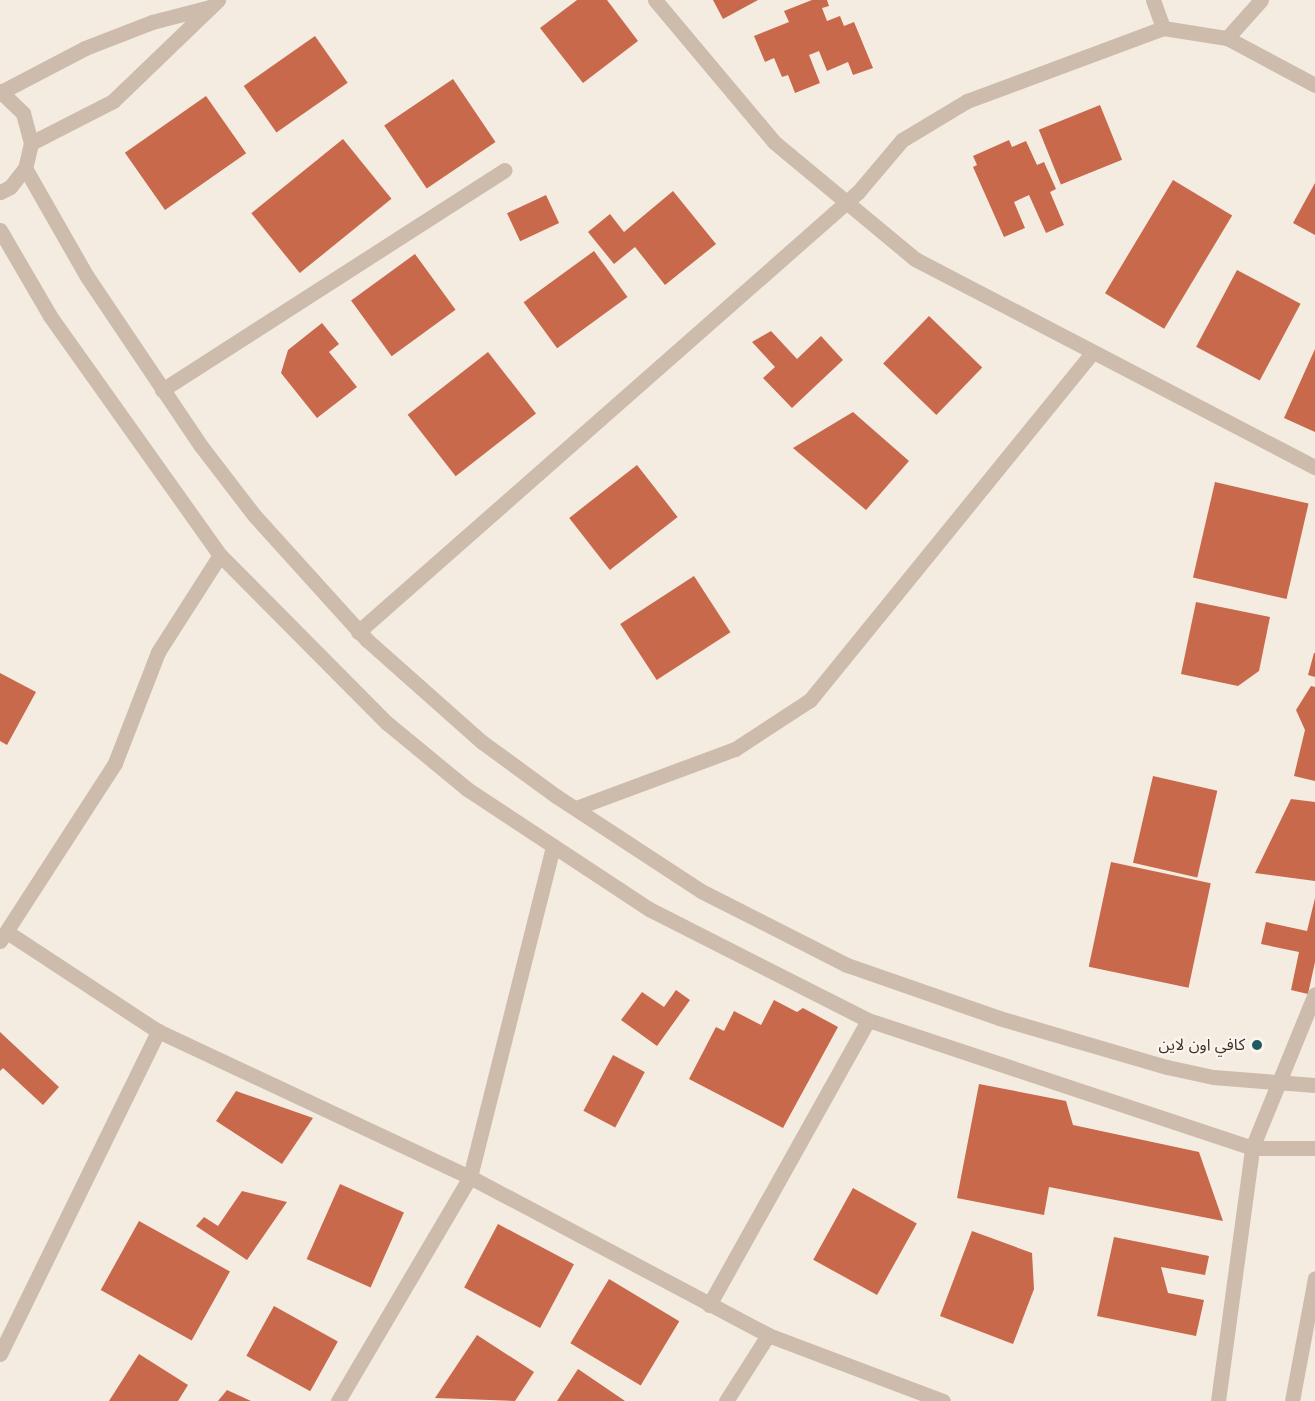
<!DOCTYPE html>
<meta charset="utf-8">
<style>
body{margin:0}
#map{position:relative;width:1315px;height:1401px;overflow:hidden;background:#f4ebe1;font-family:Poppins,"Noto Sans Arabic",sans-serif}
div>[style]{position:absolute}
.building>*{inset:0;background:#c8694b;transform-origin:0 0}
.minor>*{height:15px;margin:-7.5px;padding:0 7.5px;transform-origin:7.5px;border-radius:7.5px;background:#cdbbac}
.dots>*{width:16px;height:16px;translate:-50% -50%;box-sizing:border-box;border:3px solid #fbf5ee;border-radius:50%}
span{translate:-50% -50%;white-space:nowrap;text-align:center;line-height:1.15;-webkit-text-stroke:4.5px #fbf5ee;paint-order:stroke}
.poi-label{font-size:16px;color:#3b302b}
.right{translate:-100% -50%;text-align:right}
</style>
<div id="map">
<div class="building">
<div style="clip-path:polygon(577px 0,607px 0,638px 41px,583px 83px,540px 28px)"></div>
<div style="clip-path:polygon(713px 0,758px 0,723px 19px)"></div>
<div style="clip-path:polygon(812px 0,827px 0,829px 6px,822px 8px,827px 21px,840px 16px,844px 26px,854px 22px,873px 68px,853px 75px,848px 62px,827px 71px,819px 51px,809px 55px,820px 83px,795px 93px,788px 75px,782px 77px,774px 58px,765px 62px,754px 36px,789px 22px,784px 11px)"></div>
<div style="left:315px;top:36px;width:57px;height:87px;rotate:55deg"></div>
<div style="left:453px;top:79px;width:76px;height:83px;rotate:56deg"></div>
<div style="left:206px;top:96px;width:70px;height:99px;rotate:55deg"></div>
<div style="left:1100px;top:105px;width:59px;height:66px;rotate:68deg"></div>
<div style="left:343px;top:139px;width:77px;height:118px;rotate:51deg"></div>
<div style="clip-path:polygon(1009px 140px,1012px 147px,1026px 141px,1037px 165px,1044px 162px,1056px 189px,1050px 192px,1064px 225px,1046px 233px,1029px 195px,1014px 202px,1025px 228px,1004px 237px,973px 167px,977px 165px,973px 156px)"></div>
<div style="left:1173px;top:180px;width:69px;height:132px;rotate:31deg"></div>
<div style="clip-path:polygon(1315px 183px,1315px 235px,1293px 223px)"></div>
<div style="clip-path:polygon(673px 191px,716px 244px,665px 285px,635px 247px,614px 264px,588px 232px,610px 214px,624px 232px)"></div>
<div style="left:546px;top:195px;width:31px;height:43px;rotate:65deg"></div>
<div style="left:594px;top:251px;width:57px;height:87px;rotate:54deg"></div>
<div style="left:415px;top:254px;width:69px;height:79px;rotate:54deg"></div>
<div style="left:1237px;top:270px;width:72px;height:87px;rotate:28deg"></div>
<div style="left:929px;top:316px;width:74px;height:66px;rotate:44deg"></div>
<div style="clip-path:polygon(322px 323px,339px 344px,329px 352px,357px 387px,317px 418px,281px 373px,288px 350px)"></div>
<div style="clip-path:polygon(771px 331px,797px 359px,821px 336px,843px 360px,792px 408px,763px 378px,775px 367px,752px 342px)"></div>
<div style="clip-path:polygon(1315px 349px,1315px 432px,1284px 418px)"></div>
<div style="left:488px;top:352px;width:78px;height:102px;rotate:52deg"></div>
<div style="clip-path:polygon(853px 412px,909px 461px,866px 510px,793px 448px)"></div>
<div style="left:637px;top:465px;width:66px;height:86px;rotate:52deg"></div>
<div style="left:1215px;top:482px;width:96px;height:98px;rotate:13deg"></div>
<div style="left:694px;top:576px;width:67px;height:88px;rotate:57deg"></div>
<div style="clip-path:polygon(1196px 602px,1270px 617px,1259px 671px,1238px 686px,1181px 674px)"></div>
<div style="clip-path:polygon(1314px 653px,1315px 653px,1315px 677px,1308px 675px)"></div>
<div style="clip-path:polygon(0 673px,36px 692px,7px 745px,0 741px)"></div>
<div style="clip-path:polygon(1311px 686px,1315px 687px,1315px 781px,1294px 776px,1305px 730px,1296px 710px)"></div>
<div style="left:1153px;top:776px;width:66px;height:89px;rotate:13deg"></div>
<div style="clip-path:polygon(1291px 799px,1315px 802px,1315px 881px,1255px 873px)"></div>
<div style="left:1111px;top:862px;width:102px;height:107px;rotate:12deg"></div>
<div style="clip-path:polygon(1315px 898px,1315px 962px,1308px 994px,1291px 990px,1299px 952px,1261px 944px,1266px 922px,1307px 931px)"></div>
<div style="clip-path:polygon(676px 990px,690px 1000px,657px 1046px,621px 1020px,642px 992px,664px 1007px)"></div>
<div style="clip-path:polygon(774px 1000px,797px 1012px,803px 1008px,838px 1027px,783px 1128px,689px 1079px,716px 1027px,724px 1031px,734px 1011px,761px 1025px)"></div>
<div style="clip-path:polygon(0 1032px,59px 1087px,43px 1105px,3px 1068px,0 1071px)"></div>
<div style="left:613px;top:1055px;width:36px;height:63px;rotate:28deg"></div>
<div style="clip-path:polygon(979px 1084px,1066px 1101px,1073px 1125px,1199px 1152px,1223px 1221px,1049px 1187px,1044px 1215px,957px 1198px)"></div>
<div style="clip-path:polygon(236px 1091px,313px 1118px,282px 1164px,216px 1121px)"></div>
<div style="left:340px;top:1184px;width:70px;height:82px;rotate:24deg"></div>
<div style="left:853px;top:1188px;width:73px;height:82px;rotate:29deg"></div>
<div style="clip-path:polygon(242px 1191px,287px 1202px,247px 1260px,196px 1226px,204px 1217px,218px 1226px)"></div>
<div style="left:139px;top:1221px;width:104px;height:79px;rotate:29deg"></div>
<div style="left:498px;top:1224px;width:86px;height:72px;rotate:28deg"></div>
<div style="clip-path:polygon(972px 1231px,1032px 1253px,1034px 1289px,1013px 1344px,940px 1316px)"></div>
<div style="clip-path:polygon(1114px 1237px,1209px 1256px,1205px 1275px,1161px 1267px,1168px 1293px,1204px 1300px,1196px 1336px,1097px 1316px)"></div>
<div style="left:609px;top:1279px;width:82px;height:75px;rotate:31deg"></div>
<div style="left:274px;top:1306px;width:73px;height:57px;rotate:29deg"></div>
<div style="clip-path:polygon(477px 1335px,534px 1372px,515px 1401px,435px 1398px)"></div>
<div style="clip-path:polygon(139px 1354px,188px 1385px,178px 1401px,109px 1401px)"></div>
<div style="clip-path:polygon(578px 1369px,625px 1401px,557px 1401px)"></div>
<div style="clip-path:polygon(227px 1390px,251px 1401px,218px 1401px)"></div>
</div>
<div class="minor">
<div style="left:655px;top:0;width:185px;rotate:50deg"></div>
<div style="left:774px;top:142px;width:183px;rotate:39.7deg"></div>
<div style="left:915px;top:259px;width:451px;rotate:27.5deg"></div>
<div style="left:1153px;top:0;width:30px;rotate:70deg"></div>
<div style="left:1163px;top:28px;width:65px;rotate:8.9deg"></div>
<div style="left:1227px;top:38px;width:100px;rotate:28.1deg"></div>
<div style="left:1227px;top:38px;width:51px;rotate:-48.2deg"></div>
<div style="left:0;top:91px;width:32px;rotate:44deg"></div>
<div style="left:23px;top:113px;width:31px;rotate:75deg"></div>
<div style="left:31px;top:143px;width:26px;rotate:103deg"></div>
<div style="left:25px;top:168px;width:24px;rotate:128deg"></div>
<div style="left:10px;top:187px;width:11px;rotate:153deg"></div>
<div style="left:1px;top:92px;width:95px;rotate:-27.6deg"></div>
<div style="left:85px;top:48px;width:72px;rotate:-21.2deg"></div>
<div style="left:152px;top:22px;width:60px;rotate:-14.5deg"></div>
<div style="left:31px;top:143px;width:92px;rotate:-27.1deg"></div>
<div style="left:113px;top:101px;width:146px;rotate:-43.9deg"></div>
<div style="left:25px;top:168px;width:123px;rotate:60.3deg"></div>
<div style="left:86px;top:275px;width:206px;rotate:56.1deg"></div>
<div style="left:201px;top:446px;width:87px;rotate:52.5deg"></div>
<div style="left:254px;top:515px;width:169px;rotate:47.9deg"></div>
<div style="left:367px;top:640px;width:154px;rotate:41.6deg"></div>
<div style="left:482px;top:742px;width:92px;rotate:36.1deg"></div>
<div style="left:556px;top:796px;width:173px;rotate:33.2deg"></div>
<div style="left:701px;top:891px;width:164px;rotate:26.9deg"></div>
<div style="left:847px;top:965px;width:161px;rotate:19.2deg"></div>
<div style="left:999px;top:1018px;width:175px;rotate:16.3deg"></div>
<div style="left:1167px;top:1067px;width:47px;rotate:12.3deg"></div>
<div style="left:1213px;top:1077px;width:102px;rotate:4.5deg"></div>
<div style="left:0;top:230px;width:99px;rotate:59.8deg"></div>
<div style="left:50px;top:316px;width:293px;rotate:54.6deg"></div>
<div style="left:220px;top:555px;width:237px;rotate:45.2deg"></div>
<div style="left:387px;top:723px;width:104px;rotate:39.5deg"></div>
<div style="left:467px;top:789px;width:218px;rotate:33.4deg"></div>
<div style="left:649px;top:909px;width:246px;rotate:26.9deg"></div>
<div style="left:868px;top:1020px;width:405px;rotate:18.4deg"></div>
<div style="left:1252px;top:1148px;width:63px"></div>
<div style="left:162px;top:390px;width:407px;rotate:-32.7deg"></div>
<div style="left:358px;top:632px;width:666px;rotate:-41.35deg"></div>
<div style="left:858px;top:192px;width:68px;rotate:-49.8deg"></div>
<div style="left:902px;top:140px;width:76px;rotate:-31deg"></div>
<div style="left:967px;top:101px;width:209px;rotate:-20.4deg"></div>
<div style="left:576px;top:808px;width:170px;rotate:-20.4deg"></div>
<div style="left:735px;top:749px;width:90px;rotate:-33.2deg"></div>
<div style="left:810px;top:700px;width:446px;rotate:-50.9deg"></div>
<div style="left:7px;top:932px;width:181px;rotate:33.3deg"></div>
<div style="left:158px;top:1031px;width:344px;rotate:25.1deg"></div>
<div style="left:470px;top:1177px;width:337px;rotate:27.9deg"></div>
<div style="left:768px;top:1335px;width:187px;rotate:20.7deg"></div>
<div style="left:0;top:941px;width:212px;rotate:-57.1deg"></div>
<div style="left:115px;top:763px;width:119px;rotate:-68.8deg"></div>
<div style="left:158px;top:652px;width:115px;rotate:-57.4deg"></div>
<div style="left:709px;top:1305px;width:326px;rotate:-60.8deg"></div>
<div style="left:0;top:1354px;width:360px;rotate:-63.9deg"></div>
<div style="left:338px;top:1401px;width:260px;rotate:-59.5deg"></div>
<div style="left:470px;top:1177px;width:341px;rotate:-75.9deg"></div>
<div style="left:726px;top:1401px;width:78px;rotate:-57.5deg"></div>
<div style="left:1218px;top:1401px;width:255px;rotate:-82.3deg"></div>
<div style="left:1252px;top:1148px;width:166px;rotate:-67.8deg"></div>
<div style="left:1292px;top:1401px;width:125px;rotate:-79.4deg"></div>
</div>
<div class="dots">
<div style="left:1257px;top:1045px;background:#1f5a5e"></div>
</div>
<div class="poi-label">
<span class="right" style="left:1245px;top:1045px">كافي اون لاين</span>
</div>
</div>
